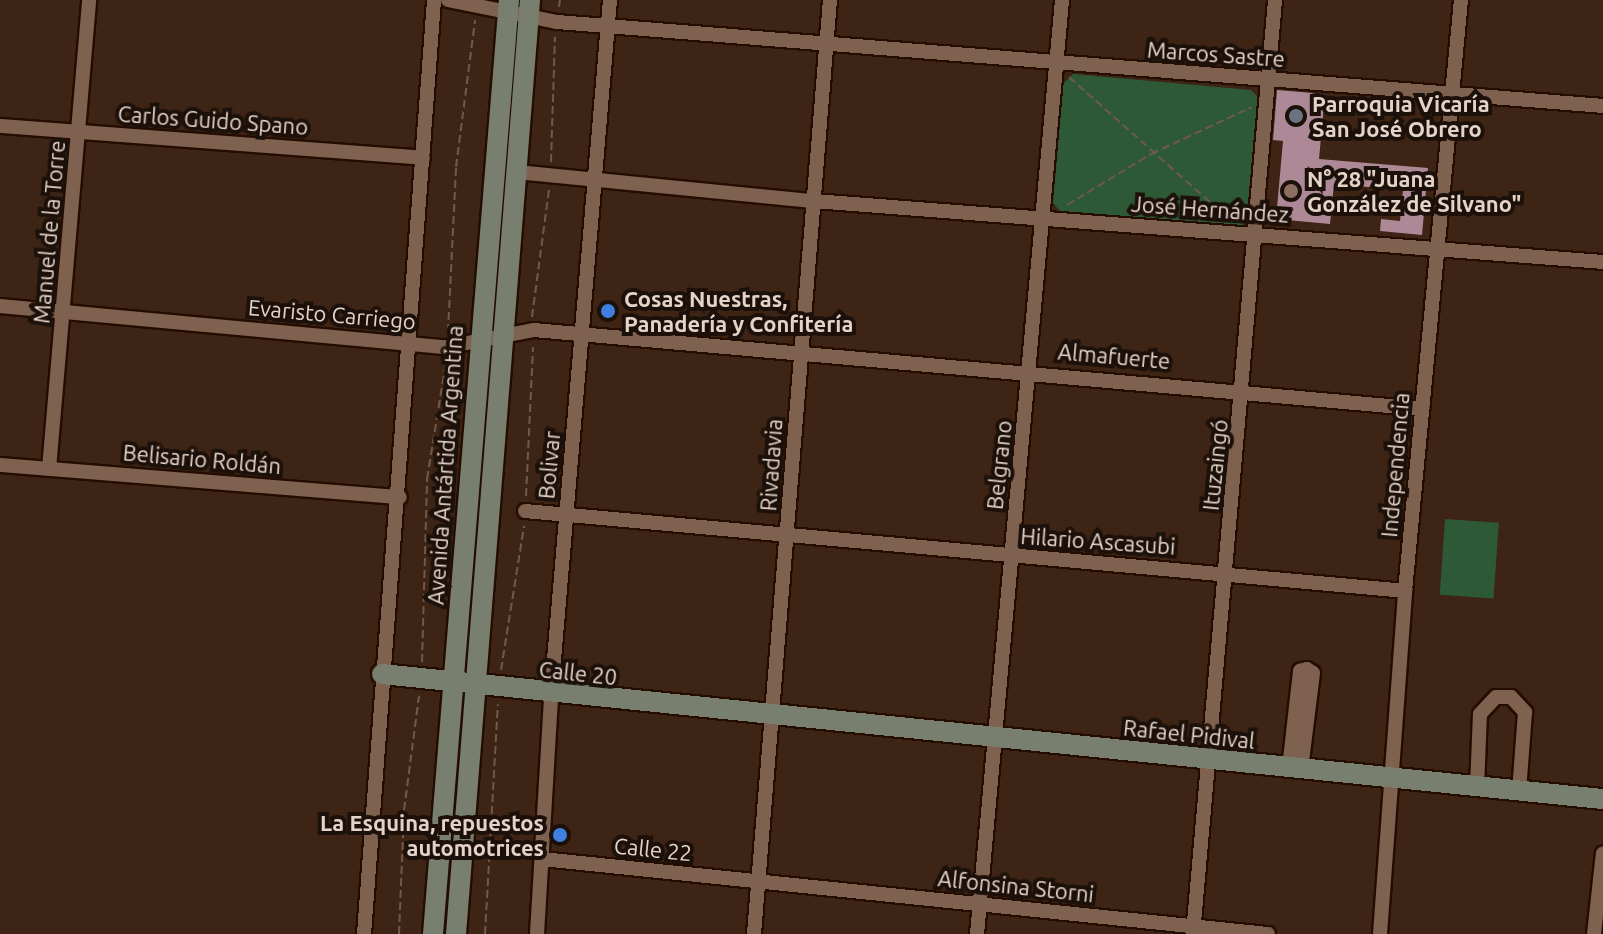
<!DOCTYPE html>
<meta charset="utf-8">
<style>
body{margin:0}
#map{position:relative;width:1603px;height:934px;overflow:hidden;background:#3e2414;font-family:Ubuntu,sans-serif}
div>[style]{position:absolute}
.green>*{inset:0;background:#2d5936;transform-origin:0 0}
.building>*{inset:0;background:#ad8997}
.path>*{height:2px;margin-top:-1px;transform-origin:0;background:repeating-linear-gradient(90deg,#70594b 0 8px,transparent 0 12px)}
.roads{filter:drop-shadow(2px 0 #240c01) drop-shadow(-2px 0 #240c01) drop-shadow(0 2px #240c01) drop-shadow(0 -2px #240c01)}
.street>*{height:14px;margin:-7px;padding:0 7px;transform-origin:7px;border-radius:7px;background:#7f6150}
.secondary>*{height:20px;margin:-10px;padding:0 10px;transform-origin:10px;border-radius:10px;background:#787f6f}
.dots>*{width:22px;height:22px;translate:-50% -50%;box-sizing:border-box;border:4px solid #1c110a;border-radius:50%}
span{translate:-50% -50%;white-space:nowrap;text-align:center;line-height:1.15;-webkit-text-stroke:8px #1c110a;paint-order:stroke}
.street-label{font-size:22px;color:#e4d3c9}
.poi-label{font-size:22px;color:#e4d3c9;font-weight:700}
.left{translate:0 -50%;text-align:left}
.right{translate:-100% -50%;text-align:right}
</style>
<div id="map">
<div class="green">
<div style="clip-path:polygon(1073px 74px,1251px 90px,1259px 98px,1250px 217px,1241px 227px,1061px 212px,1053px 203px,1063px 84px)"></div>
<div style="left:1445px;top:519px;width:54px;height:76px;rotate:4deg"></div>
</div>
<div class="building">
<div style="clip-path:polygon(1277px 90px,1325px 94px,1319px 159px,1428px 168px,1422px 235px,1380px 231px,1381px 219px,1400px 221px,1403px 190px,1334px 184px,1330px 224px,1276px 219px,1283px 141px,1273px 140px)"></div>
</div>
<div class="path">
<div style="left:559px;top:7px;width:7px;rotate:-82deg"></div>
<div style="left:1069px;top:77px;width:214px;rotate:41.6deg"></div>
<div style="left:551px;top:162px;width:125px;rotate:-88.2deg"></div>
<div style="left:1067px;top:205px;width:98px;rotate:-31.3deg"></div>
<div style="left:1151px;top:154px;width:111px;rotate:-25deg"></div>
<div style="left:532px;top:317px;width:129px;rotate:-82.4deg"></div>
<div style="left:448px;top:332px;width:165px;rotate:-87.2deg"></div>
<div style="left:456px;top:167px;width:148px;rotate:-82.6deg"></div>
<div style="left:526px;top:496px;width:149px;rotate:-87.3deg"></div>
<div style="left:422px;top:662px;width:183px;rotate:-88.4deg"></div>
<div style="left:427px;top:479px;width:119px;rotate:-80.8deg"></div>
<div style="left:501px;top:670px;width:146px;rotate:-80.9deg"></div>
<div style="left:399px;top:934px;width:124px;rotate:-87.7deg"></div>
<div style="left:404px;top:810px;width:115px;rotate:-82.5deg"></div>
<div style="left:485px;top:934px;width:230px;rotate:-86.8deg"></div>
</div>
<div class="roads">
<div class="street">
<div style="left:448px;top:0;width:111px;rotate:11.4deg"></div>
<div style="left:557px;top:22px;width:1049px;rotate:4.59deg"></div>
<div style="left:0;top:126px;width:424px;rotate:4.3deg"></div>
<div style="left:516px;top:172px;width:299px;rotate:5.6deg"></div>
<div style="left:814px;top:201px;width:791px;rotate:4.42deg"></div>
<div style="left:0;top:306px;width:448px;rotate:5.3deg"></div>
<div style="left:446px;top:347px;width:90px;rotate:-10.9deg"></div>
<div style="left:534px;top:330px;width:892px;rotate:5.08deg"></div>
<div style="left:0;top:465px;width:401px;rotate:4.6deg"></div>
<div style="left:49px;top:469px;width:471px;rotate:-85.1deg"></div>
<div style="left:525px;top:511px;width:884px;rotate:5.19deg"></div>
<div style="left:1289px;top:768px;width:98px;rotate:-83.5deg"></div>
<div style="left:1300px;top:671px;width:7px;rotate:-16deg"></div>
<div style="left:1307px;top:669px;width:7px;rotate:34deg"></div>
<div style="left:1313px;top:673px;width:98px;rotate:97.1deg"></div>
<div style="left:1477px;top:788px;width:74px;rotate:-87.7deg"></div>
<div style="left:1480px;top:714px;width:23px;rotate:-47deg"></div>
<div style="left:1496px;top:697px;width:15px"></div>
<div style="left:1511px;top:697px;width:21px;rotate:47deg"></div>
<div style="left:1525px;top:712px;width:80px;rotate:94.3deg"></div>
<div style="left:542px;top:859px;width:730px;rotate:5.9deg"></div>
<div style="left:364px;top:934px;width:937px;rotate:-85.71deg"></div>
<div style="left:537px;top:934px;width:239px;rotate:-86.6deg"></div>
<div style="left:551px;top:695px;width:697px;rotate:-85.15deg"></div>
<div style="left:754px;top:934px;width:937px;rotate:-85.35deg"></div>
<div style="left:977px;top:934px;width:938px;rotate:-84.8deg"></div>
<div style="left:1193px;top:934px;width:938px;rotate:-84.98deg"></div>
<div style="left:1380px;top:934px;width:344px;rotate:-85.8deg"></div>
<div style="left:1405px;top:591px;width:594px;rotate:-84.59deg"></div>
<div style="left:1594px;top:934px;width:81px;rotate:-83.7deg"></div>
</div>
<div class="secondary">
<div style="left:382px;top:674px;width:1227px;rotate:5.85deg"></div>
<div style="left:433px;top:934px;width:937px;rotate:-85.35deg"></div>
<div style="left:456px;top:934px;width:937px;rotate:-85.47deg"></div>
</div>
</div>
<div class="dots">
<div style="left:1296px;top:116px;background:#6b7280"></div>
<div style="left:1291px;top:191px;background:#8d6e63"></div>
<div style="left:608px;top:311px;background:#3f7fe0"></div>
<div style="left:560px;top:835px;background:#3f7fe0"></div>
</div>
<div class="street-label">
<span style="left:1216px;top:54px;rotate:4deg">Marcos Sastre</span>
<span style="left:213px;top:120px;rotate:4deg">Carlos Guido Spano</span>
<span style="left:1210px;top:209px;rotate:4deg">José Hernández</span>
<span style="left:49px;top:232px;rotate:-85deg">Manuel de la Torre</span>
<span style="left:332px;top:314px;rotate:5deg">Evaristo Carriego</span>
<span style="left:1114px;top:356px;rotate:5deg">Almafuerte</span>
<span style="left:202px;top:459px;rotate:5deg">Belisario Roldán</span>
<span style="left:445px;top:465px;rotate:-86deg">Avenida Antártida Argentina</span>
<span style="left:549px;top:465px;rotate:-85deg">Bolivar</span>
<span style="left:771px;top:465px;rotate:-86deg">Rivadavia</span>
<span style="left:999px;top:465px;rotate:-84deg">Belgrano</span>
<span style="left:1215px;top:465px;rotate:-84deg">Ituzaingó</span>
<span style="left:1395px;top:465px;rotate:-85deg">Independencia</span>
<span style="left:1098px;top:541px;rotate:4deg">Hilario Ascasubi</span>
<span style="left:578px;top:673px;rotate:6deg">Calle 20</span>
<span style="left:1189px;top:734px;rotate:6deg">Rafael Pidival</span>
<span style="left:653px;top:849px;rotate:6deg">Calle 22</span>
<span style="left:1016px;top:886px;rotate:6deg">Alfonsina Storni</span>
</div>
<div class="poi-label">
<span class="left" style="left:1312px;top:116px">Parroquia Vicaría<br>San José Obrero</span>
<span class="left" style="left:1307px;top:191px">N° 28 "Juana<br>González de Silvano"</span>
<span class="left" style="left:624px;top:311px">Cosas Nuestras,<br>Panadería y Confitería</span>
<span class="right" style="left:544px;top:835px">La Esquina, repuestos<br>automotrices</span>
</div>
</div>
